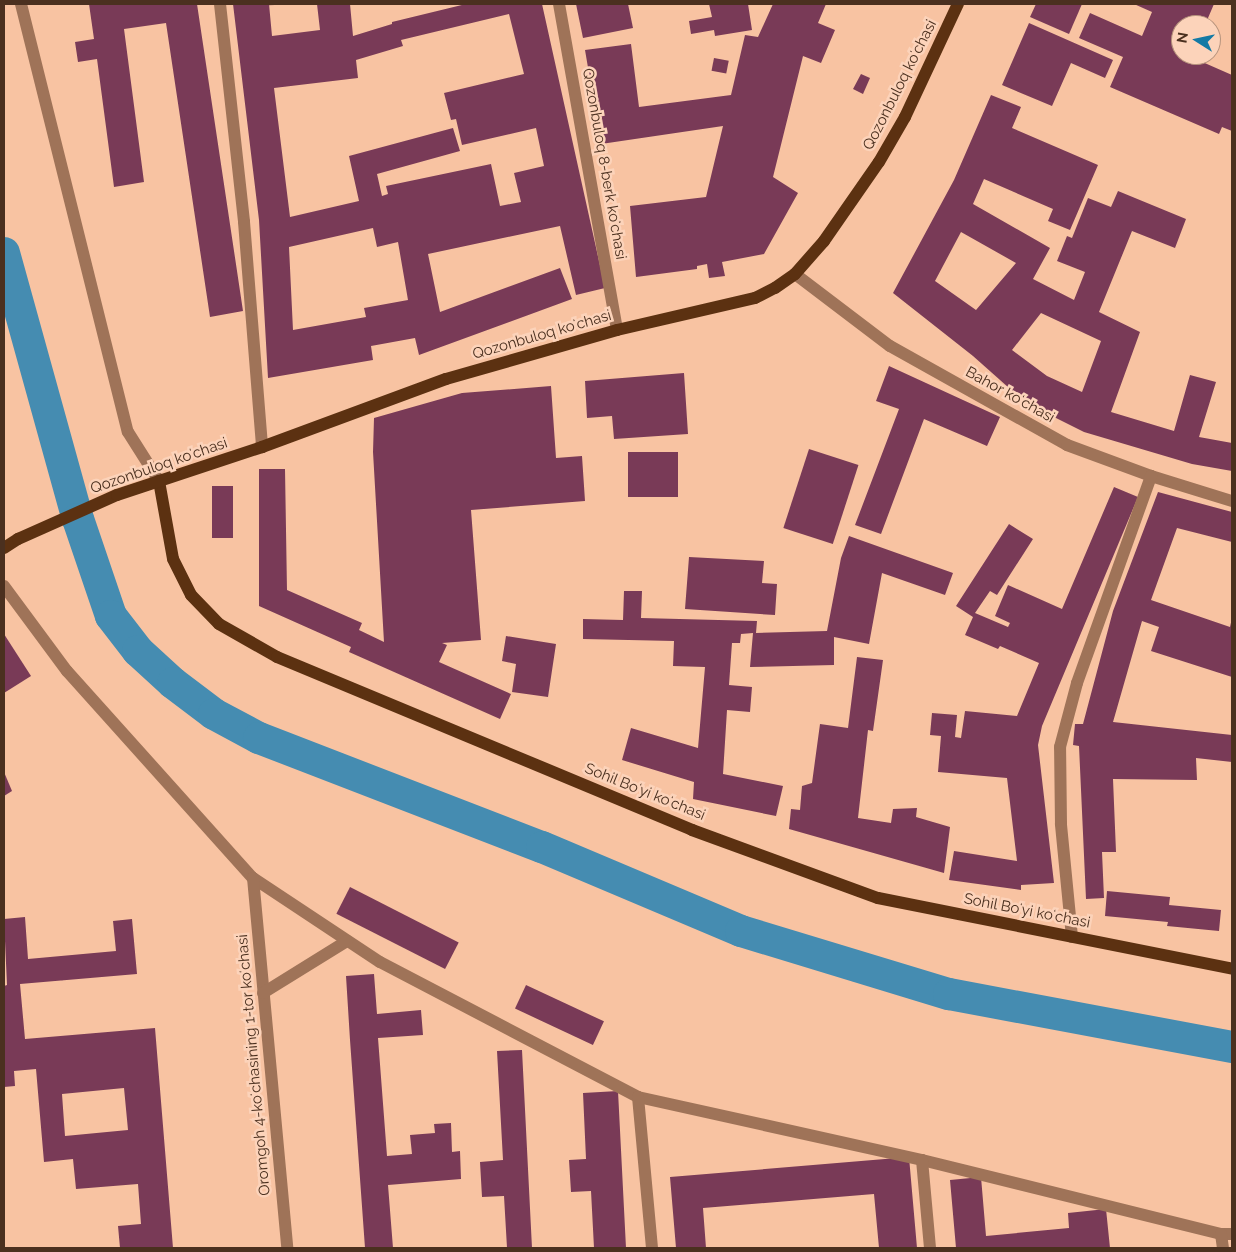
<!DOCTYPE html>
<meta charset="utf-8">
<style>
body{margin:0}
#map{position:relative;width:1236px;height:1252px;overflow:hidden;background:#f8c3a2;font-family:Raleway,sans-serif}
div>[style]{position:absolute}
.canal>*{height:32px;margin:-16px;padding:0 16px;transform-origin:16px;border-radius:16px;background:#458cb1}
.building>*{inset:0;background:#793a57;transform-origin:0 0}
.minor>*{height:12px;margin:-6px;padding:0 6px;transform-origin:6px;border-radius:6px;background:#9f7358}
.major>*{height:12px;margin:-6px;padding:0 6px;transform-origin:6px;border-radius:6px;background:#5c3111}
span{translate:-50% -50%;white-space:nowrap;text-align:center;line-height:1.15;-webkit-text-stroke:5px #fcd3ba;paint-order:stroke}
.street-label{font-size:15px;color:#4b301f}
.frame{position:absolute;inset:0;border:5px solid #4b301f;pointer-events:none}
.north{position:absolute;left:1171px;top:15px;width:50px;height:50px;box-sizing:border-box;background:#fcd3ba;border:1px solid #b5927c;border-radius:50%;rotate:280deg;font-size:14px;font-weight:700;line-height:20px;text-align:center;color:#4b301f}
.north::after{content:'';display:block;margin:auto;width:18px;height:22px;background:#137aa5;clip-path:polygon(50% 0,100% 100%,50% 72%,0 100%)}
</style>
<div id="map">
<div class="canal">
<div style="left:4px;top:253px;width:276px;rotate:74.5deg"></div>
<div style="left:78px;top:519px;width:102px;rotate:71.2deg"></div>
<div style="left:111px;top:616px;width:44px;rotate:52.4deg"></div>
<div style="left:138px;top:651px;width:47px;rotate:42.4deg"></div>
<div style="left:173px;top:683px;width:51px;rotate:37.1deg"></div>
<div style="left:214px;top:714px;width:51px;rotate:28.1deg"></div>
<div style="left:259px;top:738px;width:303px;rotate:21.1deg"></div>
<div style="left:542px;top:847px;width:216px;rotate:22.9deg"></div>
<div style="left:741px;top:931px;width:217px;rotate:16.9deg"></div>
<div style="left:949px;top:994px;width:288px;rotate:10.6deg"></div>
</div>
<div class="building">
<div style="clip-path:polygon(89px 4px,197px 4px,243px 311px,210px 317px,166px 23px,124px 29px,144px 182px,114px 187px,97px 59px,78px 62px,75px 42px,94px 39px)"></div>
<div style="clip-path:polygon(evenodd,233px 4px,269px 4px,272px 36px,320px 30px,317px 4px,350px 4px,353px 36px,392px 24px,392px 22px,466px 4px,542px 4px,605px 288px,576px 295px,560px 226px,428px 254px,440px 312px,560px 268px,572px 299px,419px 355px,415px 338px,371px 346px,373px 360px,268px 378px,259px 220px,233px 4px,509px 14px,524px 74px,444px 93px,451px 120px,456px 119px,462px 145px,536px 128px,544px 166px,514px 173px,521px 202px,500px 206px,491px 164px,386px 186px,388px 194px,382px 196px,377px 174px,460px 151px,453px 128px,349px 156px,359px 201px,290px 217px,274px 88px,358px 78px,356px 60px,403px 46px,401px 40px,509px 14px,233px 4px,373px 228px,377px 247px,398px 242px,408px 300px,364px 308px,366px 317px,293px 330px,289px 247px,373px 228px)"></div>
<div style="clip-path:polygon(576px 4px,628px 4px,633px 28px,583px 38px)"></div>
<div style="clip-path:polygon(709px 4px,748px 4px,752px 30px,715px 36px,714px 30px,691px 34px,689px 21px,712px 17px)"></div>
<div style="clip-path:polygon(773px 4px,826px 4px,818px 23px,835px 30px,821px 63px,803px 56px,773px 177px,798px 193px,764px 254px,722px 262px,725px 276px,709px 278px,707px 264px,697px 266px,697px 269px,636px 277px,630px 206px,706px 197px,723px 126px,601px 144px,585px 50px,631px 44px,639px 107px,731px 95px,745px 35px,758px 37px)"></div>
<div style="clip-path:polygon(1036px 4px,1082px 4px,1069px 34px,1030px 17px)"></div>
<div style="clip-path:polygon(1134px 4px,1214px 4px,1205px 25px,1181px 25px,1181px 55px,1192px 55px,1191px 57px,1232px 75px,1232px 131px,1222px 127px,1219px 134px,1110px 87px,1123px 57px,1079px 38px,1090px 13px,1142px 36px,1152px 12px)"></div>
<div style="clip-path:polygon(1029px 23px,1113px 60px,1105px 78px,1071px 63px,1052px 106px,1002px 85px)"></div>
<div style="left:714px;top:58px;width:15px;height:13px;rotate:11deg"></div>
<div style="clip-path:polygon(861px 74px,870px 78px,863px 94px,853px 89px)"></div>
<div style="clip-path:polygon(evenodd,991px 95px,1021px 107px,1012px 128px,1098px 165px,1070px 230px,1048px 221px,1053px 209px,984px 179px,973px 204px,1050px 248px,1033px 279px,1074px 300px,1085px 272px,1057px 261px,1067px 236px,1072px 238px,1088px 198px,1111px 207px,1118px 191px,1186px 219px,1175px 248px,1132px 231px,1099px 312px,1140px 332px,1111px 412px,1174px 431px,1190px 375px,1216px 382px,1199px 437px,1232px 443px,1232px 471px,1192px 464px,1084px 432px,1026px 403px,973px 356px,893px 293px,954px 180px,991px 95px,961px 232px,1016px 263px,976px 310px,935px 281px,961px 232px,991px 95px,1041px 313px,1101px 341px,1082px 392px,1047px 376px,1012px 350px,1041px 313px)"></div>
<div style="clip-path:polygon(889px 366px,1000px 417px,987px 446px,924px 419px,881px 534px,855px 525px,899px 409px,876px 401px)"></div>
<div style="clip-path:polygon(684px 373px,688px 434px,614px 439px,612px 416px,587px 418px,585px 381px)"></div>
<div style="clip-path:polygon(551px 386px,556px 458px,582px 456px,585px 501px,471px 510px,481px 640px,442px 643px,447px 645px,439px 662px,511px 694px,500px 719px,349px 652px,351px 647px,259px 606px,259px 469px,285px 469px,287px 590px,362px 623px,359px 630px,384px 642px,373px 452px,374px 418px,462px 393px)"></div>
<div style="left:809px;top:449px;width:52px;height:83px;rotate:18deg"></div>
<div style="left:628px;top:452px;width:50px;height:45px"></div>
<div style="left:212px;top:486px;width:21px;height:52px"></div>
<div style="clip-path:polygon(1114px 487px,1138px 497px,1042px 726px,1038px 745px,1054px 883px,1021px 885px,1021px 890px,949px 880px,954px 851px,1017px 861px,1007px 778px,938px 772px,941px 736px,930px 735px,932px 713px,957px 715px,955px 737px,961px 738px,965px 711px,1017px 716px,1039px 663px,1000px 646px,998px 649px,965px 635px,973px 617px,956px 606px,1009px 524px,1033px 539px,997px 595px,990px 591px,975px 613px,1008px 627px,1010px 623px,995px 616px,1008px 585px,1062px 609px)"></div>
<div style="clip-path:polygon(1158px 492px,1232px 512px,1232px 542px,1177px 528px,1151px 600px,1230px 627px,1232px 618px,1232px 677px,1151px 651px,1159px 627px,1142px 621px,1113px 722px,1232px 735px,1232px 762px,1196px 758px,1197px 780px,1113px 779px,1116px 852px,1102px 852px,1104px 898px,1086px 899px,1079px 746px,1073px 745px,1075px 724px,1083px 724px,1113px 611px)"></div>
<div style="clip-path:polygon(849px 536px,953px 573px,945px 595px,882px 573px,869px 644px,834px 637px,834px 665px,750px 667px,753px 633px,741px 634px,740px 643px,732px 643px,729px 685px,752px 687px,750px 712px,727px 710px,723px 774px,783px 786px,776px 816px,693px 799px,694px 782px,622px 760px,631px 728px,698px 748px,705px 667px,673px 666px,674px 641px,583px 639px,583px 619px,623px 620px,624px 591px,642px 591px,641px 618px,757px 621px,756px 633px,827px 631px,841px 558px)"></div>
<div style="clip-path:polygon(689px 557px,764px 561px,762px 583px,777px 584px,775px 615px,685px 609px)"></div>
<div style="clip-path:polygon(4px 634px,31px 676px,4px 693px)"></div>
<div style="clip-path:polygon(506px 636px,556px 644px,548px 697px,512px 692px,516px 664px,502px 661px)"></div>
<div style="clip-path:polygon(857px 657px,883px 660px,873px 731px,868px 730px,858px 818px,891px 823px,893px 809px,917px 808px,916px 817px,950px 827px,944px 873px,789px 829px,791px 809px,800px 810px,802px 786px,812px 783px,820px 724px,848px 728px)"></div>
<div style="clip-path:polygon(4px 772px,12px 791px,4px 796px)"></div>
<div style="left:350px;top:887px;width:122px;height:30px;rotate:27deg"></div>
<div style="clip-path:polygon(1107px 891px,1170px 897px,1169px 905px,1221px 910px,1219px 931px,1167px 926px,1168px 922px,1105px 916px)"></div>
<div style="clip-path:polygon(evenodd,25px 917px,28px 959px,116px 951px,113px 921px,132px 919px,137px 974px,20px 984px,25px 1039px,155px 1028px,173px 1248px,120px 1248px,118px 1226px,141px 1224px,138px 1184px,76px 1189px,73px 1159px,44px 1162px,36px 1069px,14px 1071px,15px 1086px,4px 1087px,4px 986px,7px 985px,4px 919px,25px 917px,124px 1088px,128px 1130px,65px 1136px,62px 1094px,124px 1088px)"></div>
<div style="clip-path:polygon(374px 974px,377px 1014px,421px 1010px,423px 1035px,378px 1038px,387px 1156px,412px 1154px,410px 1135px,435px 1133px,434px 1124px,451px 1123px,452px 1152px,460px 1151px,461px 1179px,388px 1185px,393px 1248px,365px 1248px,350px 1040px,346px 976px)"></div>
<div style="left:526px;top:985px;width:86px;height:26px;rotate:25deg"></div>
<div style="clip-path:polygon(522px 1050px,532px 1248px,507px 1248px,504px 1196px,482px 1197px,480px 1162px,503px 1160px,497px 1051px)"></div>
<div style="clip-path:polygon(618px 1091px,626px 1248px,594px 1248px,591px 1191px,571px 1192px,569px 1160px,586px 1159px,583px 1093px)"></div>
<div style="clip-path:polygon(909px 1157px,917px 1248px,879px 1248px,874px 1194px,703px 1208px,706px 1248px,676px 1248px,670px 1177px)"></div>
<div style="clip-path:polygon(981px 1177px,986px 1236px,1069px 1228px,1068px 1213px,1106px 1209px,1110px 1248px,956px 1248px,950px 1180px)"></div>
</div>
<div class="minor">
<div style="left:21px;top:4px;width:441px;rotate:76deg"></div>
<div style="left:128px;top:432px;width:58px;rotate:57.7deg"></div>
<div style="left:220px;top:4px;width:219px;rotate:83.7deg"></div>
<div style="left:244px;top:222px;width:226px;rotate:85.4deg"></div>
<div style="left:559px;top:4px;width:331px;rotate:79.9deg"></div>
<div style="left:795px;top:274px;width:119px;rotate:37.2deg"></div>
<div style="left:890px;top:346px;width:203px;rotate:29.2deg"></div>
<div style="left:1067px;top:445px;width:90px;rotate:20.3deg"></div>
<div style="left:1151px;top:476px;width:85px;rotate:17.2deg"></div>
<div style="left:4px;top:586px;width:106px;rotate:53.5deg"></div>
<div style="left:67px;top:671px;width:278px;rotate:48.1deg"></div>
<div style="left:253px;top:878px;width:152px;rotate:33.5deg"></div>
<div style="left:380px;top:962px;width:291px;rotate:27.6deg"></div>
<div style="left:638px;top:1097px;width:291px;rotate:12.5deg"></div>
<div style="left:922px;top:1160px;width:308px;rotate:13.9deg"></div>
<div style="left:1221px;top:1234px;width:11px"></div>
<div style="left:253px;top:878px;width:372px;rotate:84.7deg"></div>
<div style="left:1072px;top:937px;width:114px;rotate:-95.6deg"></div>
<div style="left:1061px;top:824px;width:77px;rotate:-90.7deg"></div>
<div style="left:1060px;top:747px;width:66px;rotate:-75.1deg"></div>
<div style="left:1077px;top:683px;width:220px;rotate:-70.3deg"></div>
<div style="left:263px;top:993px;width:99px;rotate:-31.8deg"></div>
<div style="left:638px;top:1097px;width:152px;rotate:84.7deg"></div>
<div style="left:922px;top:1160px;width:88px;rotate:84.8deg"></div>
<div style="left:1221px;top:1234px;width:14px;rotate:82deg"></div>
</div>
<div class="major">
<div style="left:159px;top:481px;width:79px;rotate:79.8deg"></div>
<div style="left:173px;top:559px;width:40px;rotate:63.4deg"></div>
<div style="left:191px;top:595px;width:40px;rotate:46deg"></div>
<div style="left:219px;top:624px;width:67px;rotate:29.6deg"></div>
<div style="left:277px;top:657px;width:450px;rotate:22.6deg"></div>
<div style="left:692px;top:830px;width:198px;rotate:20.1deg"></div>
<div style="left:878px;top:898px;width:361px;rotate:11.3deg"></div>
<div style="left:4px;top:548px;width:17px;rotate:-33deg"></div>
<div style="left:18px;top:539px;width:108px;rotate:-24deg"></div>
<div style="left:117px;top:495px;width:153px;rotate:-18.3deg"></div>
<div style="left:262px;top:447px;width:196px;rotate:-20.3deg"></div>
<div style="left:446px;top:379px;width:178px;rotate:-16deg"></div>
<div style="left:617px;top:330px;width:142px;rotate:-13.1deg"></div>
<div style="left:755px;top:298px;width:22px;rotate:-27deg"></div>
<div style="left:775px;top:288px;width:24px;rotate:-35deg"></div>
<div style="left:795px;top:274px;width:44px;rotate:-48.7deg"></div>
<div style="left:824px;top:241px;width:96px;rotate:-55.2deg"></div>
<div style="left:879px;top:162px;width:52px;rotate:-60deg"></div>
<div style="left:905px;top:117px;width:125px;rotate:-64.9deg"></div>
</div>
<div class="street-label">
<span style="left:900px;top:85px;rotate:-63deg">Qozonbuloq koʻchasi</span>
<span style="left:604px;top:164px;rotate:80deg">Qozonbuloq 8-berk koʻchasi</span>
<span style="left:542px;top:335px;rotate:-16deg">Qozonbuloq koʻchasi</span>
<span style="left:1010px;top:395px;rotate:29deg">Bahor koʻchasi</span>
<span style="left:159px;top:466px;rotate:-19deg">Qozonbuloq koʻchasi</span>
<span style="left:645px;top:792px;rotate:22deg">Sohil Boʻyi koʻchasi</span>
<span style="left:1027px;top:911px;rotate:11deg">Sohil Boʻyi koʻchasi</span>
<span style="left:254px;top:1065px;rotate:-95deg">Oromgoh 4-koʻchasining 1-tor koʻchasi</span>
</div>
<div class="frame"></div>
<div class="north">N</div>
</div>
